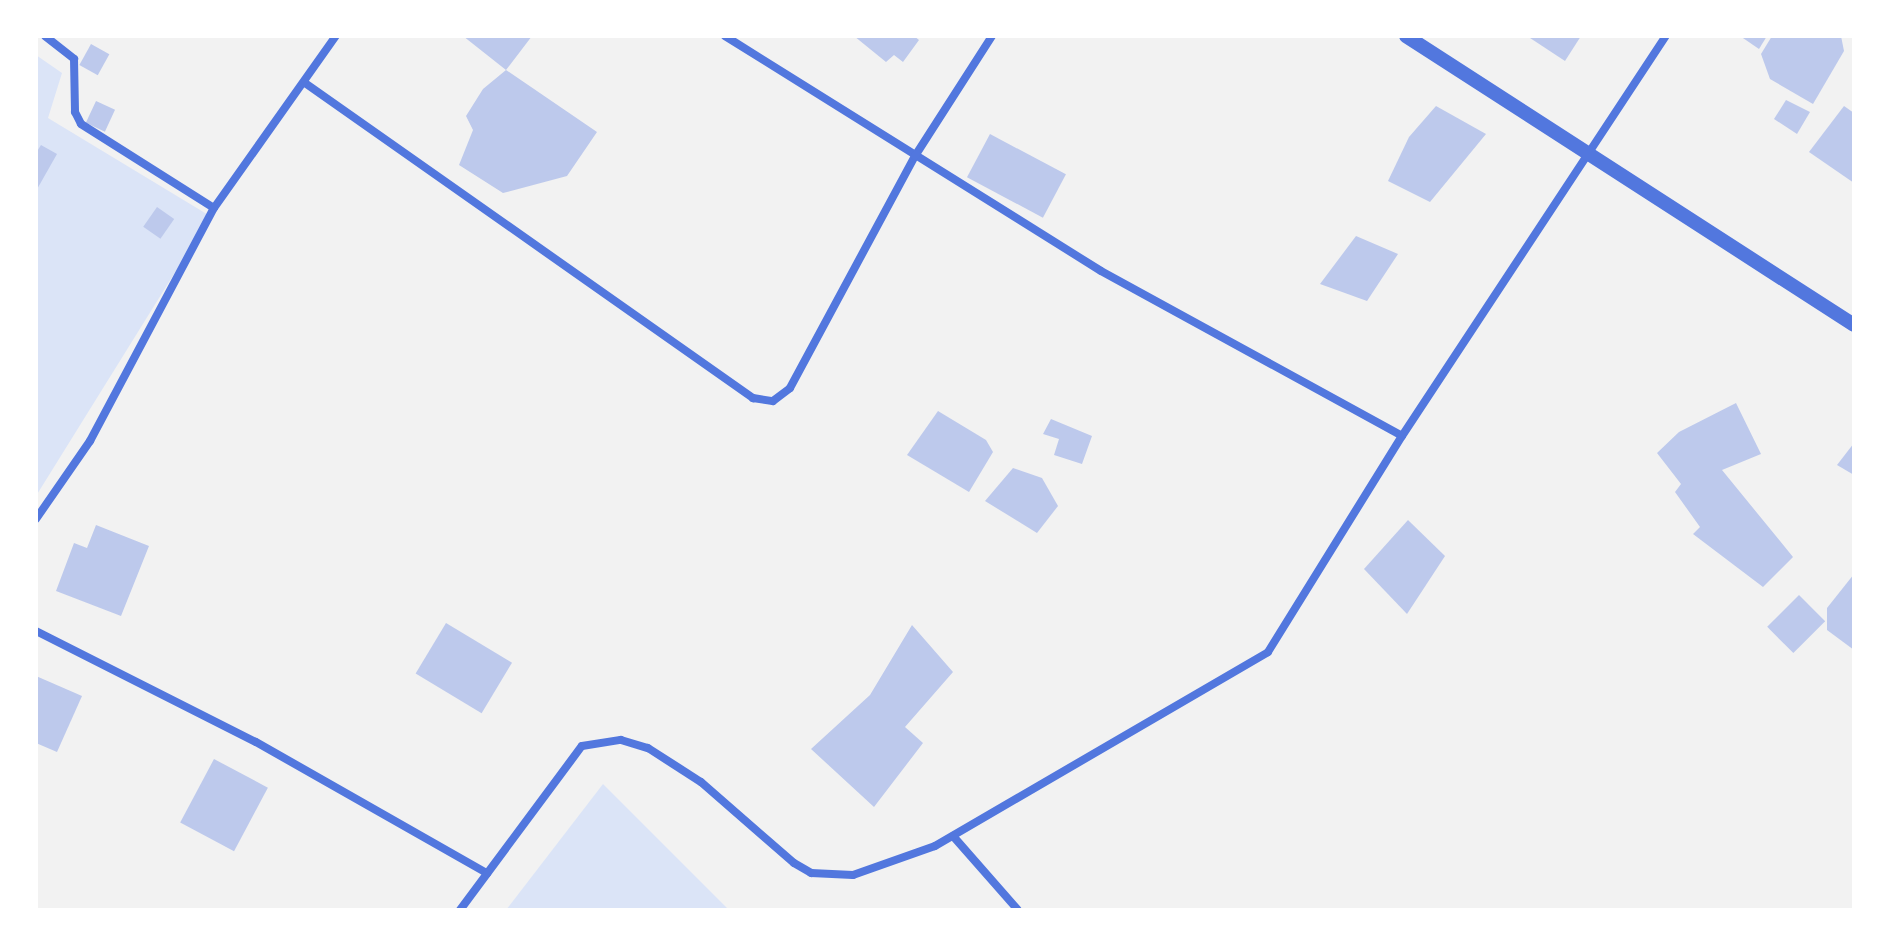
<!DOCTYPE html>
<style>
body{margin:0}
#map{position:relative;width:1890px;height:946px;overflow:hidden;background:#f2f2f2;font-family:Lora,serif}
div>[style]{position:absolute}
.green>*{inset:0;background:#dbe4f7}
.building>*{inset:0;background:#bdc9ec;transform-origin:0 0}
.minor>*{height:8px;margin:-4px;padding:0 4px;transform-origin:4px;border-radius:4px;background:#5277de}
.tertiary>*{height:14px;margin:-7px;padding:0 7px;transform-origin:7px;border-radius:7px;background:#5277de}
span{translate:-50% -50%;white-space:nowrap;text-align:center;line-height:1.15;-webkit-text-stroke:8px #fff;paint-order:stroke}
.frame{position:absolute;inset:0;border:38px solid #fff;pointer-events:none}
</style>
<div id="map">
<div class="green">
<div style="clip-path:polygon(36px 55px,62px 73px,48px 118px,210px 216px,36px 496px)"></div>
<div style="clip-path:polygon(603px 784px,729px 910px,506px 910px)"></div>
</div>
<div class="building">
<div style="clip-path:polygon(463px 36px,532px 36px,506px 70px,597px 132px,567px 176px,503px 193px,459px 165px,473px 130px,466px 116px,483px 89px,506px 70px)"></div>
<div style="clip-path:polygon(854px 36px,914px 36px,919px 40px,903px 62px,894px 55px,886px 62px)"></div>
<div style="clip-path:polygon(1527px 36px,1581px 36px,1565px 61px)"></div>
<div style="clip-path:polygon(1740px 36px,1767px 36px,1759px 49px)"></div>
<div style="clip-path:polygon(1772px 36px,1841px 36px,1844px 51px,1813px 104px,1770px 79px,1761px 54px)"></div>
<div style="left:91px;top:44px;width:21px;height:24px;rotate:29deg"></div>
<div style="clip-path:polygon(1786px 100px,1810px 112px,1797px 134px,1774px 119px)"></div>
<div style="left:96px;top:101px;width:21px;height:24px;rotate:25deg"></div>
<div style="clip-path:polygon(1436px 106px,1486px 134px,1430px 202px,1388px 181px,1409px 137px)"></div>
<div style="clip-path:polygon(1844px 106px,1854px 113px,1854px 183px,1809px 152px)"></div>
<div style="left:990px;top:134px;width:86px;height:49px;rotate:28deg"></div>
<div style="clip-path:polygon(41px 145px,57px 154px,36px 191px,36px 153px)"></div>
<div style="left:157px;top:207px;width:21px;height:24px;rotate:35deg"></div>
<div style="clip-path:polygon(1356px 236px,1398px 254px,1367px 301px,1320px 284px)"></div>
<div style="clip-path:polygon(1736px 403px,1761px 454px,1722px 470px,1793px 557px,1763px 587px,1693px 534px,1700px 527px,1675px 492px,1681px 484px,1657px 453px,1679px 432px)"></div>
<div style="clip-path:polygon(938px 411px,986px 440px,993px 452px,969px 492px,907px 455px)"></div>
<div style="clip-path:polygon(1051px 419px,1092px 436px,1082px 464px,1054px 455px,1059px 439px,1043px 434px)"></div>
<div style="clip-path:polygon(1854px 443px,1854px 475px,1837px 465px)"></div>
<div style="clip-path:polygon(1013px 468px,1042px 478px,1058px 506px,1037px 533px,985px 501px)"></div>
<div style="clip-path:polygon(1408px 520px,1445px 556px,1407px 614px,1364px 569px)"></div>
<div style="clip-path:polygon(96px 525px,149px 546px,121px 616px,56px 591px,74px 543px,87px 548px)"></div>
<div style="clip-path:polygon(1854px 574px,1854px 650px,1827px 630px,1827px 608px)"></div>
<div style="left:1799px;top:595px;width:37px;height:45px;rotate:45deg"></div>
<div style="left:446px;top:623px;width:77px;height:59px;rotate:31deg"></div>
<div style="clip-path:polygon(912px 625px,953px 672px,905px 727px,923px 743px,874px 807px,811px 749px,870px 695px)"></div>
<div style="clip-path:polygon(36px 676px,82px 696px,57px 752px,36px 743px)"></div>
<div style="left:214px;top:759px;width:61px;height:72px;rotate:28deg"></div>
</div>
<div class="minor">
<div style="left:45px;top:36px;width:37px;rotate:38deg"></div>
<div style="left:74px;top:59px;width:53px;rotate:88.9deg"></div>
<div style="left:75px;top:112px;width:13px;rotate:63deg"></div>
<div style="left:81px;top:124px;width:157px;rotate:32.3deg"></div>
<div style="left:725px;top:36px;width:443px;rotate:32deg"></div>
<div style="left:1101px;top:271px;width:343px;rotate:28.7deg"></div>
<div style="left:305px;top:83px;width:548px;rotate:35.11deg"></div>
<div style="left:753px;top:398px;width:20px;rotate:9deg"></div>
<div style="left:773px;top:401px;width:21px;rotate:-37deg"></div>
<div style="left:790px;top:388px;width:264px;rotate:-61.7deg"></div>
<div style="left:915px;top:156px;width:143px;rotate:-57.3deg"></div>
<div style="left:36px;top:519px;width:95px;rotate:-55.3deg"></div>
<div style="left:90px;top:441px;width:264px;rotate:-62deg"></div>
<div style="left:214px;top:208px;width:211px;rotate:-54.7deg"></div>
<div style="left:36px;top:631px;width:246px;rotate:26.8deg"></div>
<div style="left:256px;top:742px;width:266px;rotate:29.6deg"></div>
<div style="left:953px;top:836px;width:98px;rotate:48.7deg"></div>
<div style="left:460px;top:910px;width:204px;rotate:-53.4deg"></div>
<div style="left:582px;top:746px;width:39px;rotate:-9deg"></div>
<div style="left:621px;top:740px;width:28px;rotate:17deg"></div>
<div style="left:648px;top:748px;width:63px;rotate:32.7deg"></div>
<div style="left:701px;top:782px;width:123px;rotate:41.1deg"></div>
<div style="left:794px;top:863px;width:20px;rotate:30deg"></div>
<div style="left:811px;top:873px;width:42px;rotate:2.7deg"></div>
<div style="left:853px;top:875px;width:87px;rotate:-19.5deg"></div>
<div style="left:935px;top:846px;width:385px;rotate:-30.2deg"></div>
<div style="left:1268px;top:652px;width:254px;rotate:-58.2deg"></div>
<div style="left:1402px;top:436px;width:479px;rotate:-56.6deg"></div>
</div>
<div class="tertiary">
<div style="left:1406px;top:36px;width:533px;rotate:32.83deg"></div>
</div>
<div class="frame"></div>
</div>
